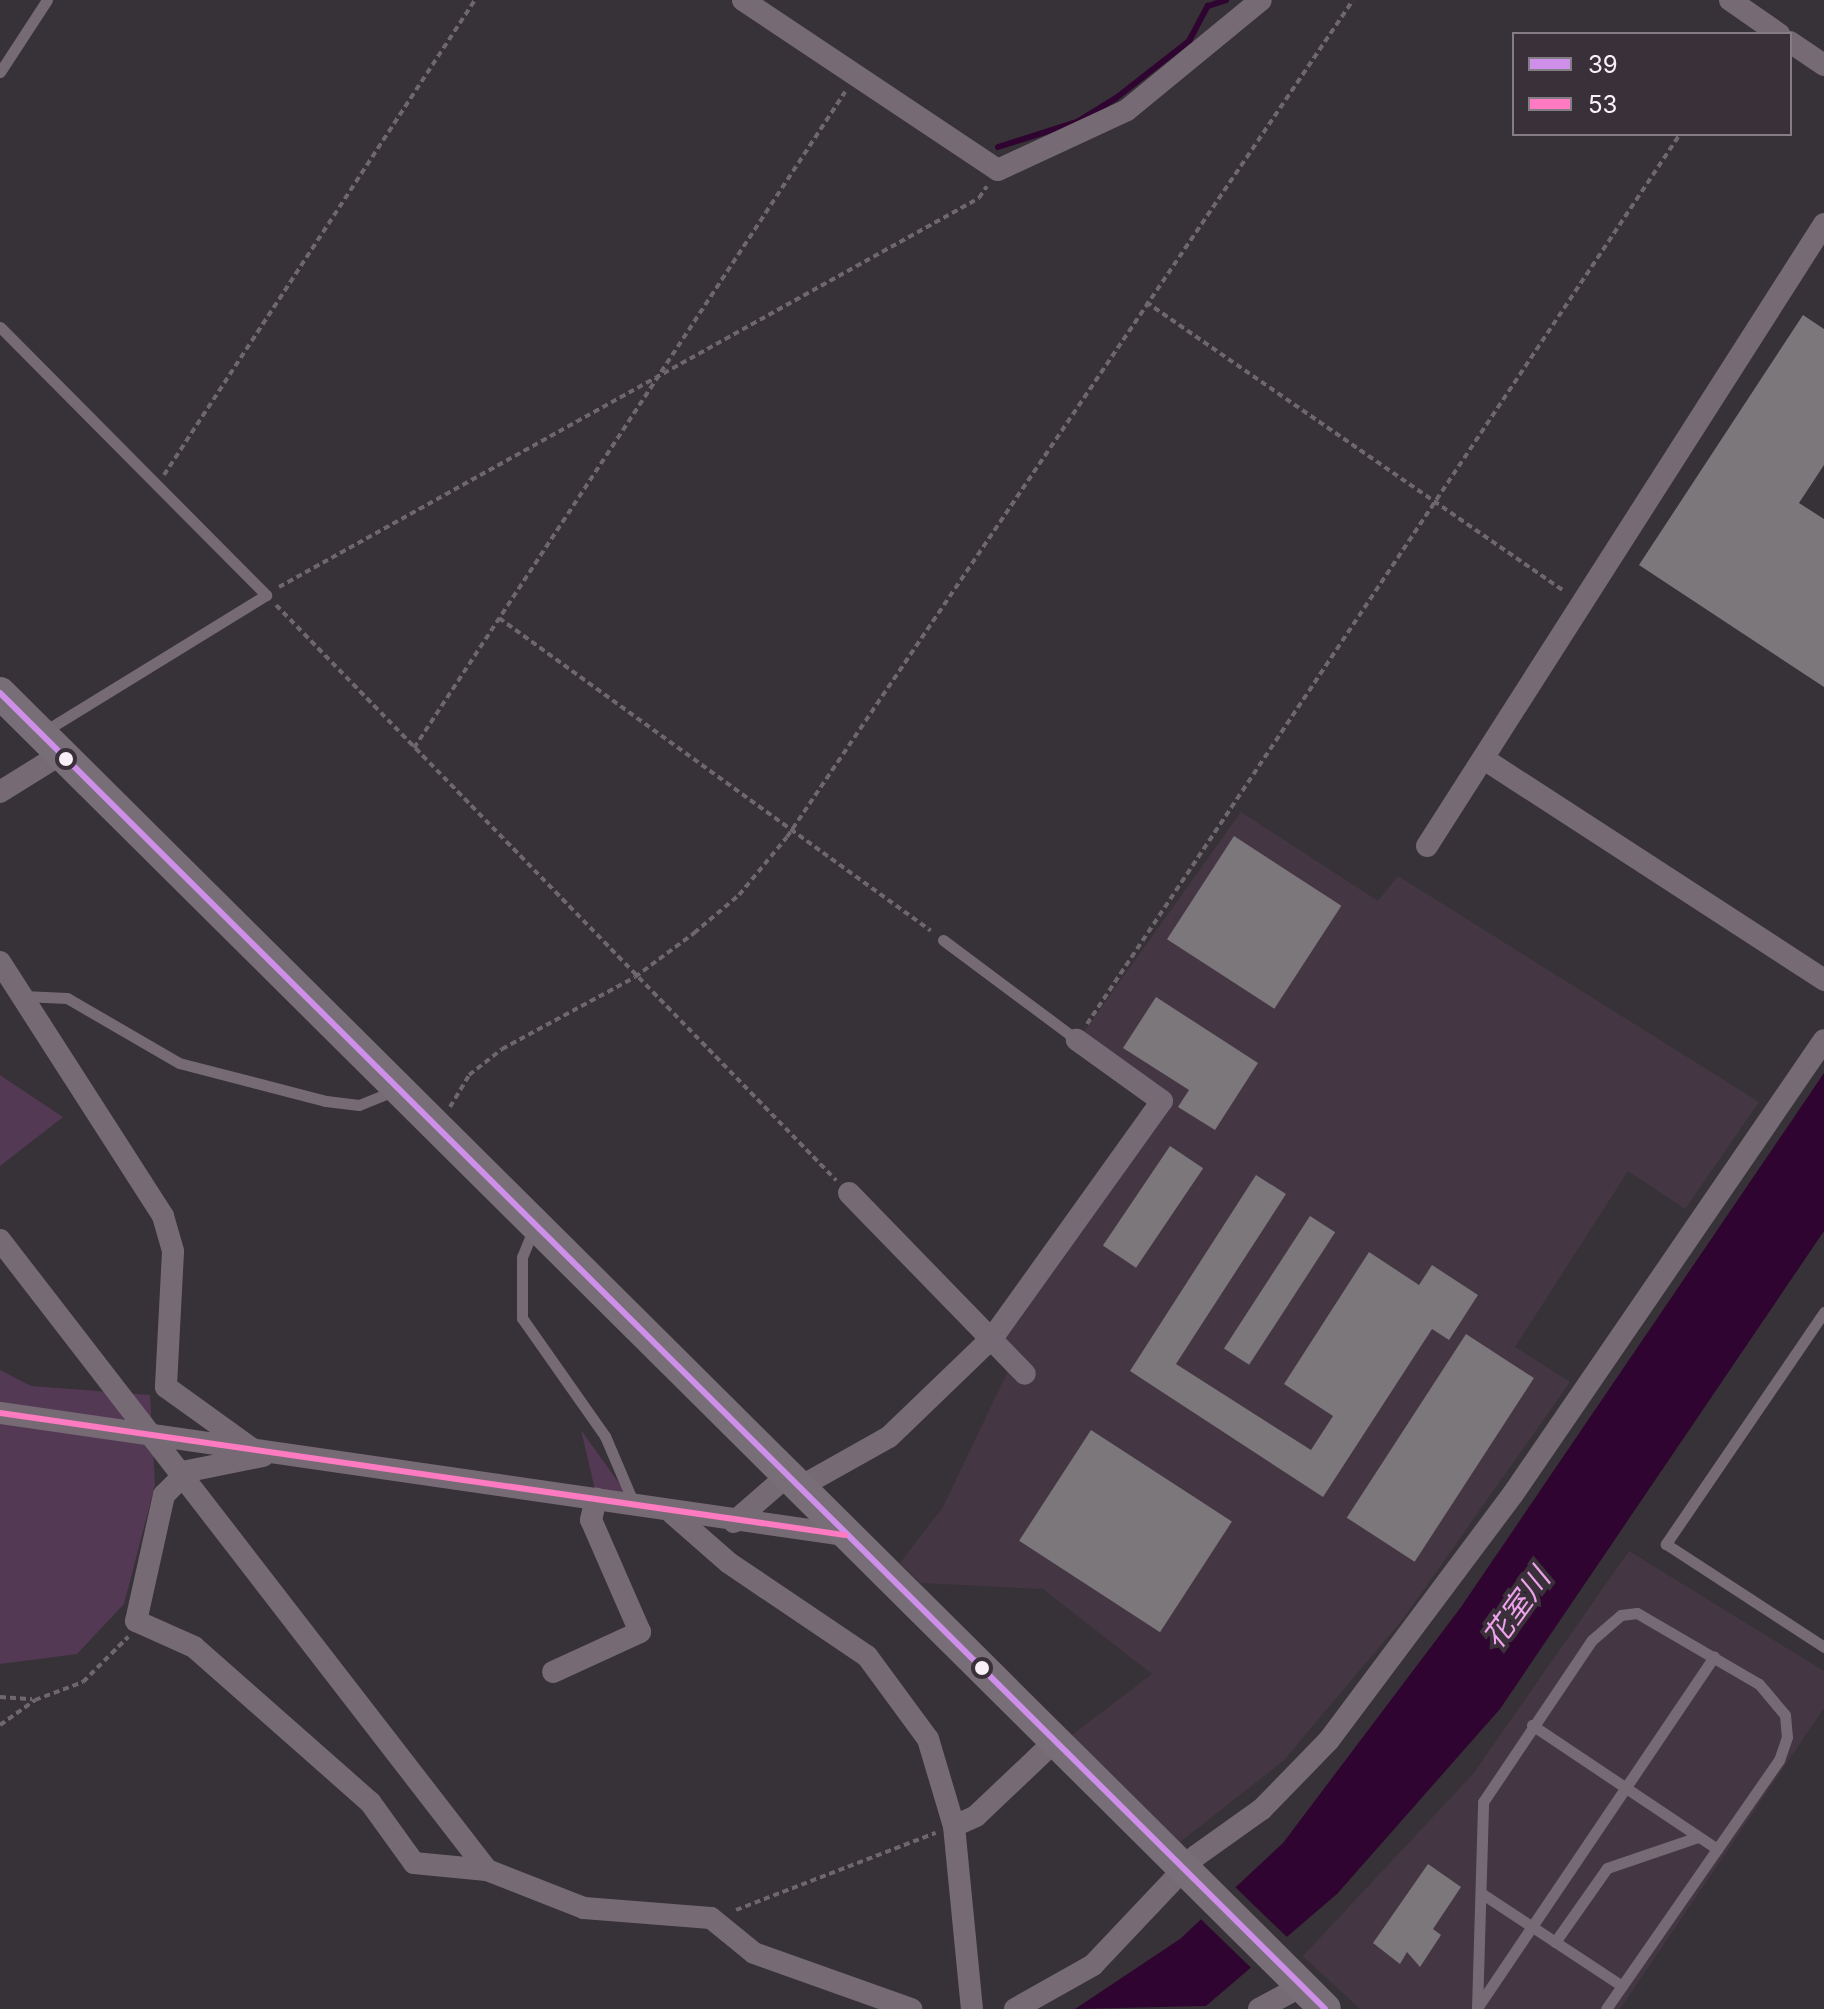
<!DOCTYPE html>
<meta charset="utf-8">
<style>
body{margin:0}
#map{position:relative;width:1824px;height:2009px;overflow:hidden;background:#373237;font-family:Inter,"Noto Sans JP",sans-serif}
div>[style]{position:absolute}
.built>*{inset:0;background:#443743}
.green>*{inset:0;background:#543954}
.water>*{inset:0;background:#300430}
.pier>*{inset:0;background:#373237;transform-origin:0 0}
.stream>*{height:6px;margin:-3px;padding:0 3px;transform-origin:3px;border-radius:3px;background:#300430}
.building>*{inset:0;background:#7b777b;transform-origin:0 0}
.path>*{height:4px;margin-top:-2px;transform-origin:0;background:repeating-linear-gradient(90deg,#6e676e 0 6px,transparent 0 10px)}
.lane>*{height:11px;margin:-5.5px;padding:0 5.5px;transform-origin:5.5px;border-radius:5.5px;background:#766b75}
.street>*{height:22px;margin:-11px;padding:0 11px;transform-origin:11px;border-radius:11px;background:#766b75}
.secondary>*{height:32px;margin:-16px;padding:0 16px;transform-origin:16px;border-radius:16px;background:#786e78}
.bus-1>*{height:6px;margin:-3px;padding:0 3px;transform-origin:3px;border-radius:3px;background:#ce8fe9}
.bus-2>*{height:6px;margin:-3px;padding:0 3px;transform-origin:3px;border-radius:3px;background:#fe7ac1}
.dots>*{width:22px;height:22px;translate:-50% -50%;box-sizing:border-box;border:4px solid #393039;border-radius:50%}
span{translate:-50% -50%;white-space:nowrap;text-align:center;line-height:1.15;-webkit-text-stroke:8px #393039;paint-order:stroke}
.water-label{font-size:30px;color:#eea2eb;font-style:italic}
.legend{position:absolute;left:1512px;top:32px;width:280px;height:104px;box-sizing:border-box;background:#393039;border:2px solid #857d85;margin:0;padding:10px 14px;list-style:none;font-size:24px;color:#f7f0f6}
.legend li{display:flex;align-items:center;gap:16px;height:40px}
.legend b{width:40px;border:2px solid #857d85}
</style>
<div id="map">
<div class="built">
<div style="clip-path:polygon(1241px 812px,1378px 901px,1398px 876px,1759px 1102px,1685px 1209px,1628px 1171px,1515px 1347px,1570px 1382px,1403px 1619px,1283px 1761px,1180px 1842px,1068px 1738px,1152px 1674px,1043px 1589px,921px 1583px,900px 1563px,943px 1507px,1007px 1373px,998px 1333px,1159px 1099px,1083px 1033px)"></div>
<div style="clip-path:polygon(1629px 1551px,1824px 1671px,1824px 1708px,1620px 2009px,1360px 2009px,1303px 1956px,1473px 1774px)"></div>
</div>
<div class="green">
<div style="clip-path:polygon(0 1075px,63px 1117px,0 1166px)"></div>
<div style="clip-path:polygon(0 1370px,31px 1386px,150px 1395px,155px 1485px,124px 1604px,77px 1654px,0 1664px)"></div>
<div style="clip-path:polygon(581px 1430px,634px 1504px,596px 1494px)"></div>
</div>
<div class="water">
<div style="clip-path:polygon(1824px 1073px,1824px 1231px,1500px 1709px,1337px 1894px,1206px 2006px,1075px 2009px,1180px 1939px,1283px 1843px,1461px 1607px)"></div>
</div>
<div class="pier">
<div style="left:1232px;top:1884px;width:80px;height:47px;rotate:44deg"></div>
</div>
<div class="stream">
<div style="left:998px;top:147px;width:83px;rotate:-17.6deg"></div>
<div style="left:1077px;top:122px;width:46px;rotate:-31.6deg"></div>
<div style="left:1116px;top:98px;width:93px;rotate:-38deg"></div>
<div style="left:1189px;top:41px;width:40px;rotate:-62deg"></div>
<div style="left:1208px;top:6px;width:19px;rotate:-18deg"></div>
</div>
<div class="building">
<div style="clip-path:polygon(1803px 315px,1824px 329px,1824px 465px,1799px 503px,1824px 519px,1824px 687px,1639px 565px)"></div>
<div style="left:1234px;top:836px;width:128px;height:123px;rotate:33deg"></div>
<div style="clip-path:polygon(1156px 997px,1258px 1063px,1215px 1130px,1178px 1107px,1189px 1090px,1123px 1048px)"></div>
<div style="left:1170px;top:1146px;width:40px;height:120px;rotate:34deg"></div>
<div style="clip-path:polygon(1256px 1175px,1286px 1194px,1176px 1364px,1311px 1450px,1333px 1416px,1284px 1384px,1369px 1252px,1419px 1285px,1432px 1265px,1478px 1295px,1449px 1340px,1432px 1329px,1323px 1497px,1130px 1371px)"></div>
<div style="left:1310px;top:1216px;width:30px;height:158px;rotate:33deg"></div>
<div style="left:1466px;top:1334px;width:81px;height:219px;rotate:33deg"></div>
<div style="left:1091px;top:1430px;width:168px;height:132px;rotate:33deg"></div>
<div style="clip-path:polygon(1428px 1864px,1461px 1887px,1433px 1929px,1441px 1935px,1420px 1967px,1407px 1952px,1400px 1964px,1373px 1943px)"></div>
</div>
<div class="path">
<div style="left:1146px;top:302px;width:508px;rotate:34.66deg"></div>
<div style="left:164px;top:475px;width:568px;rotate:-56.79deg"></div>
<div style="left:279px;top:587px;width:801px;rotate:-29.06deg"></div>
<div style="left:979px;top:198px;width:14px;rotate:-56deg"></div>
<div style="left:276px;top:605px;width:803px;rotate:45.76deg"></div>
<div style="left:499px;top:618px;width:533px;rotate:35.92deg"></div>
<div style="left:414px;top:748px;width:785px;rotate:-56.69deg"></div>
<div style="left:1087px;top:1024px;width:1069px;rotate:-56.32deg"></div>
<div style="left:450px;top:1107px;width:37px;rotate:-59deg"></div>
<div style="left:469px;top:1075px;width:42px;rotate:-38.2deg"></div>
<div style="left:502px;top:1049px;width:151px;rotate:-28.4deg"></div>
<div style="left:635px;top:977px;width:74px;rotate:-36.7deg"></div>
<div style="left:694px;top:933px;width:59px;rotate:-40.2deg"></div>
<div style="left:739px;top:895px;width:75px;rotate:-50.4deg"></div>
<div style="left:787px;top:837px;width:1010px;rotate:-55.93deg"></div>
<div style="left:0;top:1697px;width:32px;rotate:4deg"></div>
<div style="left:0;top:1725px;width:43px;rotate:-35.5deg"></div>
<div style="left:35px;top:1700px;width:51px;rotate:-20.6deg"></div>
<div style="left:83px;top:1682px;width:64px;rotate:-45deg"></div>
<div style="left:736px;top:1910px;width:214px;rotate:-21.1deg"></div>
</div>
<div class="lane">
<div style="left:0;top:72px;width:86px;rotate:-56.9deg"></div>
<div style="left:0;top:327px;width:378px;rotate:45.2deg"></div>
<div style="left:266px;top:595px;width:262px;rotate:148.4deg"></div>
<div style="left:943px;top:940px;width:167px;rotate:36.7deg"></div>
<div style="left:23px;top:996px;width:44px;rotate:2.6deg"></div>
<div style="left:67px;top:998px;width:129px;rotate:30.1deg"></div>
<div style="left:179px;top:1063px;width:152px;rotate:14.5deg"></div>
<div style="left:326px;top:1101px;width:33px;rotate:7deg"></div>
<div style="left:359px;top:1105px;width:40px;rotate:-22deg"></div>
<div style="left:533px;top:1230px;width:29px;rotate:112deg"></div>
<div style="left:522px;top:1257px;width:61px;rotate:90deg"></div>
<div style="left:522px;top:1318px;width:144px;rotate:54.9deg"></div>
<div style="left:605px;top:1436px;width:74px;rotate:66.9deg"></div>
<div style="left:1824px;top:1312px;width:281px;rotate:124.3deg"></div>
<div style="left:1666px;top:1544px;width:189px;rotate:33.1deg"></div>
<div style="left:1532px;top:1725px;width:223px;rotate:33.8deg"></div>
<div style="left:1481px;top:1893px;width:169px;rotate:33.4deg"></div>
<div style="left:1555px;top:1942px;width:90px;rotate:-54.9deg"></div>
<div style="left:1607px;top:1868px;width:96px;rotate:-18.8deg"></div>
<div style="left:1477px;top:2008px;width:424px;rotate:-56deg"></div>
<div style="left:1477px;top:2009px;width:207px;rotate:-88.3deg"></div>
<div style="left:1483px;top:1802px;width:195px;rotate:-56.1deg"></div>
<div style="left:1592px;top:1640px;width:38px;rotate:-41deg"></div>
<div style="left:1621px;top:1615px;width:16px;rotate:-7deg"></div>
<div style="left:1637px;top:1613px;width:141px;rotate:30.2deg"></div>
<div style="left:1759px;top:1684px;width:40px;rotate:50deg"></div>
<div style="left:1785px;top:1715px;width:22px;rotate:85deg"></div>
<div style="left:1787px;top:1737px;width:24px;rotate:109deg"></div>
<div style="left:1779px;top:1760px;width:303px;rotate:124.8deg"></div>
</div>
<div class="street">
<div style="left:743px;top:0;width:306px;rotate:33.7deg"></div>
<div style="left:998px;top:170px;width:142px;rotate:-24.9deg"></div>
<div style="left:1127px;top:110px;width:173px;rotate:-39.4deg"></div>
<div style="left:1730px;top:0;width:60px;rotate:34.8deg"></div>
<div style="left:1790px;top:42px;width:41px;rotate:34.1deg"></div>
<div style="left:1484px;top:759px;width:406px;rotate:33deg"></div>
<div style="left:0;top:792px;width:72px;rotate:-31.9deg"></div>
<div style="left:1427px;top:846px;width:738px;rotate:-57.45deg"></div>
<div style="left:0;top:962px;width:302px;rotate:57.3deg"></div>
<div style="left:163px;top:1216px;width:37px;rotate:74deg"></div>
<div style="left:173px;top:1252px;width:135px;rotate:93deg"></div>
<div style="left:166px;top:1387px;width:110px;rotate:35.7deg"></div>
<div style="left:849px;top:1193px;width:252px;rotate:45.8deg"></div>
<div style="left:0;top:1240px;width:796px;rotate:52.3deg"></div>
<div style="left:0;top:1413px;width:854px;rotate:8.22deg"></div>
<div style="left:263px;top:1456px;width:76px;rotate:168.7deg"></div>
<div style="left:188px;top:1471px;width:34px;rotate:135deg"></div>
<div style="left:164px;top:1495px;width:129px;rotate:102.5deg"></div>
<div style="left:136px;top:1621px;width:64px;rotate:24.1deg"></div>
<div style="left:194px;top:1647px;width:235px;rotate:41.4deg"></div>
<div style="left:370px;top:1802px;width:75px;rotate:54.2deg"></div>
<div style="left:414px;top:1863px;width:73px;rotate:5.5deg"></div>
<div style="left:487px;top:1870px;width:104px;rotate:21.4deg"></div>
<div style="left:584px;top:1908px;width:127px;rotate:4.5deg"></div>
<div style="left:711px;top:1918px;width:55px;rotate:39.1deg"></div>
<div style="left:754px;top:1953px;width:167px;rotate:19.6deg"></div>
<div style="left:798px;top:1488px;width:104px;rotate:-29.3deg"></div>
<div style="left:889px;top:1437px;width:144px;rotate:-43.9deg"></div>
<div style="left:993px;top:1337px;width:290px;rotate:-54.4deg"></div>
<div style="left:1162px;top:1101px;width:105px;rotate:-144.3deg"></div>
<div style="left:673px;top:1514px;width:74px;rotate:41.2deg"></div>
<div style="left:729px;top:1563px;width:166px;rotate:34deg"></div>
<div style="left:867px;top:1656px;width:103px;rotate:53.7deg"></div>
<div style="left:928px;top:1739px;width:91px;rotate:73.4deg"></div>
<div style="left:954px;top:1826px;width:184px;rotate:84.4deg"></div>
<div style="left:734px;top:1522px;width:70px;rotate:-41deg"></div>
<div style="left:553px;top:1672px;width:96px;rotate:-24.7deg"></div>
<div style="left:640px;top:1632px;width:122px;rotate:-113.6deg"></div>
<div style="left:591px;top:1520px;width:22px;rotate:-77deg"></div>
<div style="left:954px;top:1826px;width:24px;rotate:-24deg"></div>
<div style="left:976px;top:1816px;width:106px;rotate:-43.5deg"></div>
<div style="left:1015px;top:2009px;width:90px;rotate:-29.4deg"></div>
<div style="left:1093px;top:1965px;width:150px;rotate:-46.6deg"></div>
<div style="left:1196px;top:1856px;width:81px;rotate:-35.5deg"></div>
<div style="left:1262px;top:1809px;width:96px;rotate:-45.8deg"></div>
<div style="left:1329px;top:1740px;width:307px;rotate:-53.2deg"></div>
<div style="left:1513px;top:1494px;width:550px;rotate:-55.59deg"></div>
<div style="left:1259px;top:2009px;width:47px;rotate:-28.2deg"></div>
</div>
<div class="secondary">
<div style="left:0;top:693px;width:1867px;rotate:44.8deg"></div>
</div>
<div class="bus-1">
<div style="left:0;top:693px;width:1867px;rotate:44.8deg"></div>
</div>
<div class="bus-2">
<div style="left:0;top:1413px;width:854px;rotate:8.22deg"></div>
</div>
<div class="dots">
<div style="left:66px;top:759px;background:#f7f0f6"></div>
<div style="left:982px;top:1668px;background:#f7f0f6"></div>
</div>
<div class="water-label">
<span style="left:1516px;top:1608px;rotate:-54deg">花室川</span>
</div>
<ul class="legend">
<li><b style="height:10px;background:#ce8fe9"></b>39</li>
<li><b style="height:10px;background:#fe7ac1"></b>53</li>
</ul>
</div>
